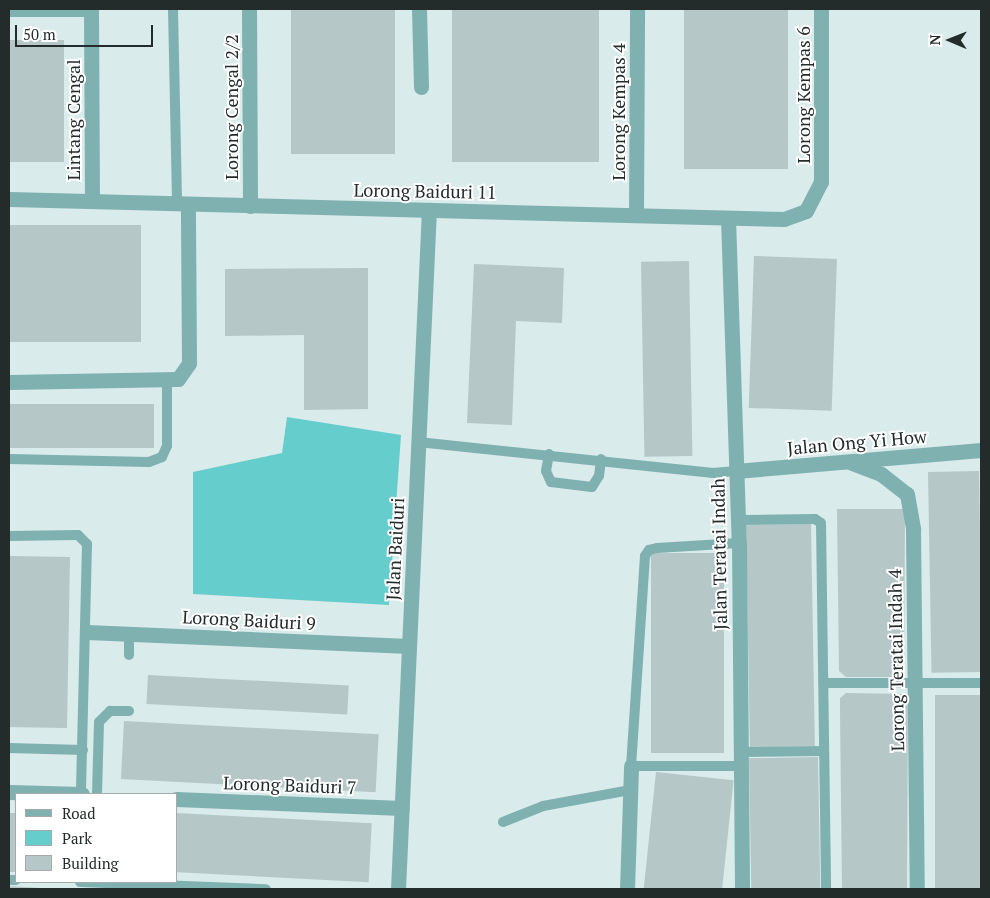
<!DOCTYPE html>
<style>
body{margin:0}
#map{position:relative;width:990px;height:898px;overflow:hidden;background:#d9ebea;font-family:"PT Serif",serif}
div>[style]{position:absolute}
.green>*{inset:0;background:#66cdcd}
.building>*{inset:0;background:#b5c7c7;transform-origin:0 0}
.service>*{height:10px;margin:-5px;padding:0 5px;transform-origin:5px;border-radius:5px;background:#7fb1b0}
.minor>*{height:15px;margin:-7.5px;padding:0 7.5px;transform-origin:7.5px;border-radius:7.5px;background:#7fb1b0}
span{translate:-50% -50%;white-space:nowrap;text-align:center;line-height:1.15;-webkit-text-stroke:4px #fff;paint-order:stroke}
.street-label{font-size:18px;color:#242b2b}
.frame{position:absolute;inset:0;border:10px solid #242b2b;pointer-events:none}
.legend{position:absolute;left:15px;top:793px;width:162px;height:90px;box-sizing:border-box;background:#fff;border:1px solid #a7aaaa;margin:0;padding:6px 9px;list-style:none;font-size:15px;color:#242b2b}
.legend li{display:flex;align-items:center;gap:10px;height:25px}
.legend b{width:25px;border:1px solid #a7aaaa}
.north{position:absolute;left:925px;top:15px;width:50px;height:50px;-webkit-text-stroke:4px #fff;paint-order:stroke;rotate:271deg;font-size:14px;font-weight:700;line-height:20px;text-align:center;color:#242b2b}
.north::after{content:'';display:block;margin:auto;width:18px;height:22px;background:#242b2b;clip-path:polygon(50% 0,100% 100%,50% 72%,0 100%)}
.scale{position:absolute;left:15px;top:25px;width:138px;height:22px;box-sizing:border-box;border:2px solid #242b2b;border-top:0;padding-left:6px;font-size:15px;line-height:18px;white-space:nowrap;color:#242b2b;-webkit-text-stroke:4px #fff;paint-order:stroke}
</style>
<div id="map">
<div class="green">
<div style="clip-path:polygon(287px 417px,401px 435px,389px 605px,193px 594px,193px 472px,282px 453px)"></div>
</div>
<div class="building">
<div style="left:291px;top:9px;width:104px;height:145px"></div>
<div style="left:452px;top:9px;width:147px;height:153px"></div>
<div style="left:684px;top:9px;width:104px;height:160px"></div>
<div style="left:9px;top:40px;width:55px;height:122px"></div>
<div style="left:9px;top:225px;width:132px;height:117px"></div>
<div style="left:754px;top:256px;width:83px;height:152px;rotate:2deg"></div>
<div style="left:689px;top:261px;width:195px;height:48px;rotate:89deg"></div>
<div style="clip-path:polygon(474px 264px,564px 268px,562px 323px,516px 321px,512px 425px,467px 423px)"></div>
<div style="clip-path:polygon(368px 268px,368px 409px,304px 410px,304px 335px,225px 336px,225px 269px)"></div>
<div style="left:9px;top:404px;width:145px;height:44px"></div>
<div style="left:979px;top:471px;width:201px;height:51px;rotate:89deg"></div>
<div style="clip-path:polygon(837px 509px,905px 509px,904px 677px,846px 677px,839px 671px)"></div>
<div style="left:811px;top:524px;width:222px;height:65px;rotate:89deg"></div>
<div style="left:724px;top:553px;width:200px;height:73px;rotate:90deg"></div>
<div style="left:9px;top:556px;width:61px;height:171px;rotate:1deg"></div>
<div style="left:148px;top:675px;width:201px;height:29px;rotate:3deg"></div>
<div style="clip-path:polygon(846px 693px,908px 694px,907px 889px,842px 889px,840px 711px,840px 698px)"></div>
<div style="left:981px;top:695px;width:194px;height:46px;rotate:90deg"></div>
<div style="left:124px;top:721px;width:255px;height:58px;rotate:3deg"></div>
<div style="left:818px;top:757px;width:132px;height:69px;rotate:89deg"></div>
<div style="left:656px;top:772px;width:78px;height:117px;rotate:6deg"></div>
<div style="left:9px;top:813px;width:7px;height:59px"></div>
<div style="left:176px;top:813px;width:196px;height:59px;rotate:3deg"></div>
<div style="clip-path:polygon(9px 886px,41px 888px,41px 889px,9px 889px)"></div>
</div>
<div class="service">
<div style="left:173px;top:9px;width:195px;rotate:88.8deg"></div>
<div style="left:418px;top:442px;width:297px;rotate:6deg"></div>
<div style="left:713px;top:473px;width:23px;rotate:-5deg"></div>
<div style="left:549px;top:454px;width:17px;rotate:100deg"></div>
<div style="left:546px;top:471px;width:12px;rotate:66deg"></div>
<div style="left:551px;top:482px;width:41px;rotate:7deg"></div>
<div style="left:592px;top:487px;width:13px;rotate:-58deg"></div>
<div style="left:599px;top:476px;width:17px;rotate:-83deg"></div>
<div style="left:9px;top:459px;width:140px;rotate:1.2deg"></div>
<div style="left:149px;top:462px;width:14px;rotate:-21deg"></div>
<div style="left:162px;top:457px;width:12px;rotate:-66deg"></div>
<div style="left:167px;top:446px;width:66px;rotate:-90deg"></div>
<div style="left:738px;top:520px;width:77px;rotate:-0.7deg"></div>
<div style="left:815px;top:519px;width:7px;rotate:34deg"></div>
<div style="left:821px;top:523px;width:366px;rotate:89.2deg"></div>
<div style="left:9px;top:536px;width:69px;rotate:-0.8deg"></div>
<div style="left:78px;top:535px;width:13px;rotate:45deg"></div>
<div style="left:87px;top:544px;width:250px;rotate:91.4deg"></div>
<div style="left:739px;top:543px;width:82px;rotate:176.5deg"></div>
<div style="left:657px;top:548px;width:8px;rotate:166deg"></div>
<div style="left:649px;top:550px;width:7px;rotate:124deg"></div>
<div style="left:645px;top:556px;width:210px;rotate:93.8deg"></div>
<div style="left:631px;top:766px;width:110px"></div>
<div style="left:129px;top:655px;width:22px;rotate:-90deg"></div>
<div style="left:824px;top:683px;width:157px"></div>
<div style="left:9px;top:748px;width:74px;rotate:1.5deg"></div>
<div style="left:741px;top:752px;width:83px;rotate:-0.7deg"></div>
<div style="left:97px;top:794px;width:72px;rotate:-88.4deg"></div>
<div style="left:99px;top:722px;width:16px;rotate:-45deg"></div>
<div style="left:110px;top:711px;width:19px"></div>
<div style="left:503px;top:822px;width:43px;rotate:-21.8deg"></div>
<div style="left:543px;top:806px;width:88px;rotate:-10.4deg"></div>
<div style="left:9px;top:880px;width:7px"></div>
<div style="left:80px;top:882px;width:186px;rotate:2.2deg"></div>
</div>
<div class="minor">
<div style="left:9px;top:9px;width:82px"></div>
<div style="left:91px;top:9px;width:192px;rotate:89.7deg"></div>
<div style="left:249px;top:9px;width:197px;rotate:89.7deg"></div>
<div style="left:419px;top:9px;width:78px;rotate:88.5deg"></div>
<div style="left:9px;top:199px;width:775px;rotate:1.48deg"></div>
<div style="left:784px;top:219px;width:23px;rotate:-20deg"></div>
<div style="left:806px;top:211px;width:33px;rotate:-63deg"></div>
<div style="left:821px;top:182px;width:173px;rotate:-90deg"></div>
<div style="left:636px;top:215px;width:206px;rotate:-89.7deg"></div>
<div style="left:728px;top:218px;width:325px;rotate:88.1deg"></div>
<div style="left:739px;top:543px;width:346px;rotate:89.5deg"></div>
<div style="left:9px;top:382px;width:169px;rotate:-1deg"></div>
<div style="left:178px;top:379px;width:19px;rotate:-55deg"></div>
<div style="left:189px;top:363px;width:159px;rotate:-90.4deg"></div>
<div style="left:852px;top:463px;width:31px;rotate:21deg"></div>
<div style="left:881px;top:474px;width:33px;rotate:38deg"></div>
<div style="left:907px;top:494px;width:36px;rotate:80deg"></div>
<div style="left:913px;top:529px;width:360px;rotate:89.4deg"></div>
<div style="left:736px;top:471px;width:246px;rotate:-4.9deg"></div>
<div style="left:87px;top:632px;width:322px;rotate:2.5deg"></div>
<div style="left:9px;top:792px;width:73px;rotate:1.6deg"></div>
<div style="left:176px;top:799px;width:226px;rotate:2.3deg"></div>
<div style="left:398px;top:889px;width:680px;rotate:-87.39deg"></div>
<div style="left:627px;top:889px;width:123px;rotate:-88.1deg"></div>
</div>
<div class="street-label">
<span style="left:803px;top:95px;rotate:-90deg">Lorong Kempas 6</span>
<span style="left:231px;top:107px;rotate:-90deg">Lorong Cengal 2/2</span>
<span style="left:618px;top:112px;rotate:-90deg">Lorong Kempas 4</span>
<span style="left:73px;top:120px;rotate:-90deg">Lintang Cengal</span>
<span style="left:425px;top:191px;rotate:1deg">Lorong Baiduri 11</span>
<span style="left:857px;top:442px;rotate:-5deg">Jalan Ong Yi How</span>
<span style="left:395px;top:549px;rotate:-87deg">Jalan Baiduri</span>
<span style="left:719px;top:554px;rotate:-91deg">Jalan Teratai Indah</span>
<span style="left:249px;top:620px;rotate:3deg">Lorong Baiduri 9</span>
<span style="left:896px;top:660px;rotate:-91deg">Lorong Teratai Indah 4</span>
<span style="left:290px;top:785px;rotate:2deg">Lorong Baiduri 7</span>
</div>
<div class="frame"></div>
<ul class="legend">
<li><b style="height:6px;background:#7fb1b0"></b>Road</li>
<li><b style="height:14px;background:#66cdcd"></b>Park</li>
<li><b style="height:14px;background:#b5c7c7"></b>Building</li>
</ul>
<div class="north">N</div>
<div class="scale">50 m</div>
</div>
